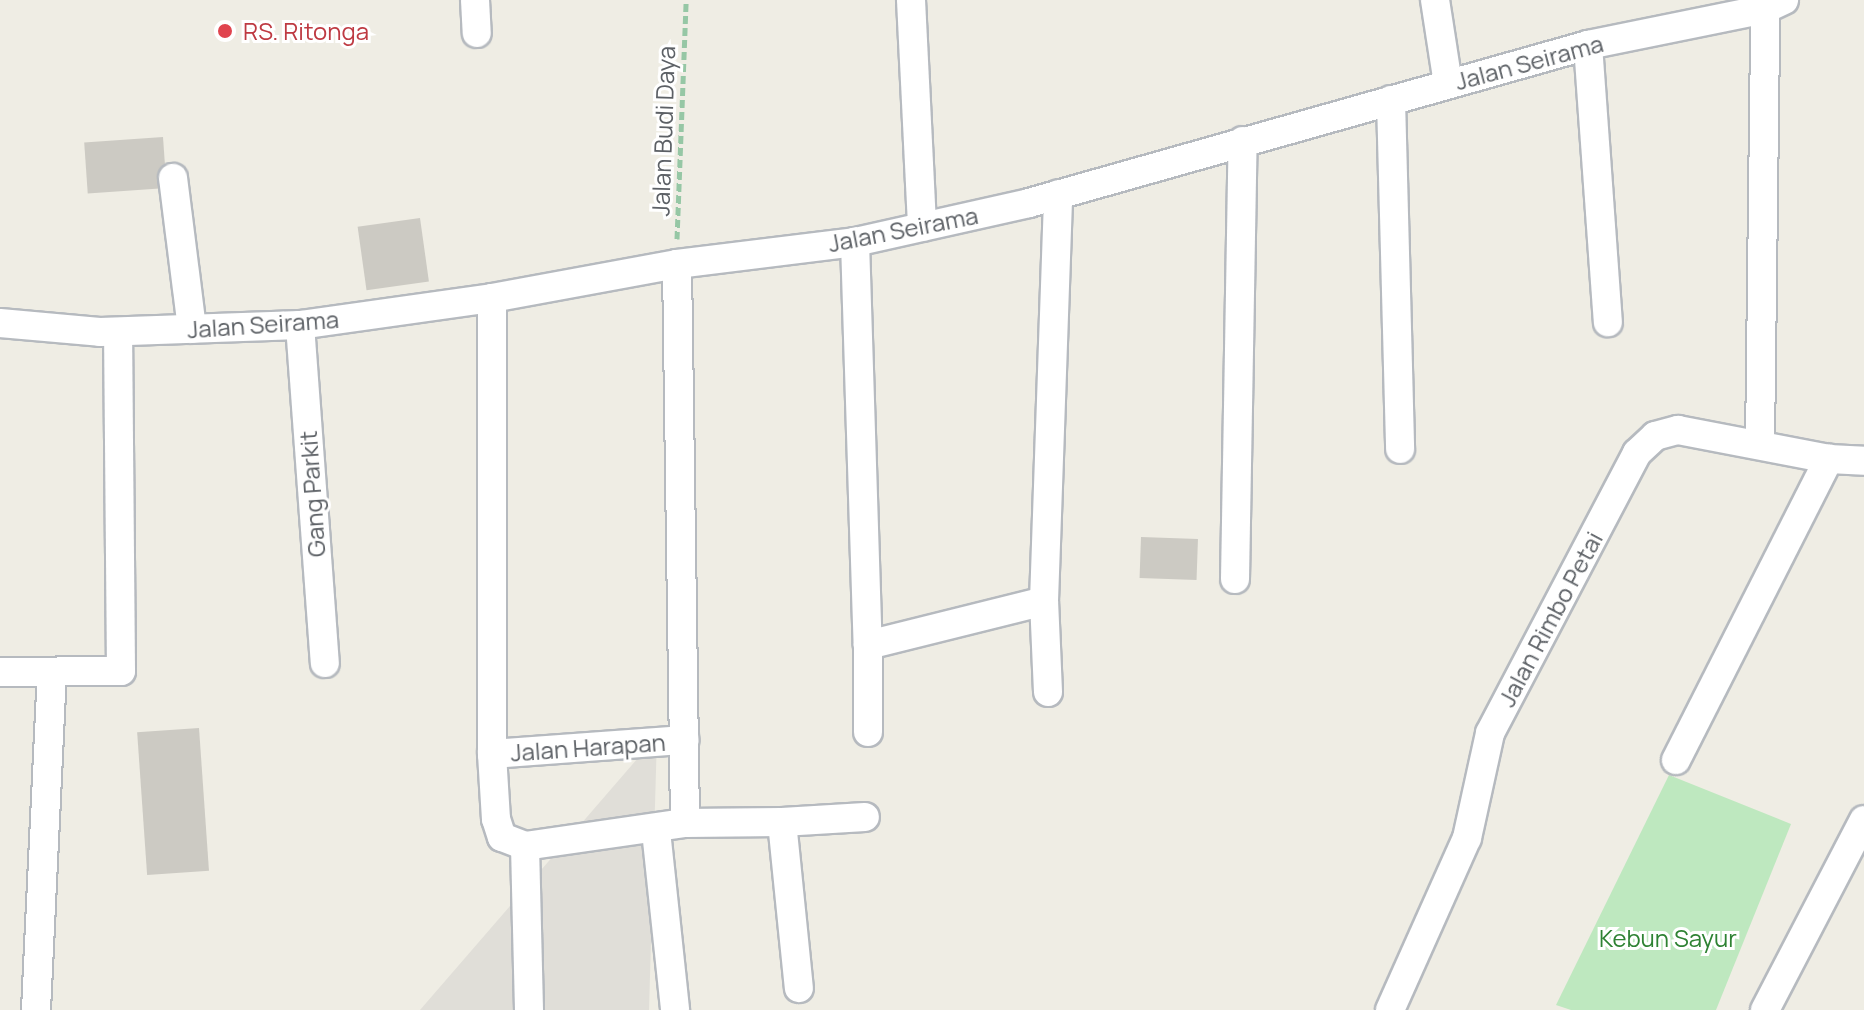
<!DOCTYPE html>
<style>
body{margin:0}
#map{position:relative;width:1864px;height:1010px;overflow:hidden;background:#efede4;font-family:Manrope,sans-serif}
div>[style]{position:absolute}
.industrial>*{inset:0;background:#e0ded8}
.green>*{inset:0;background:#bee8bf}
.building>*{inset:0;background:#cccac3;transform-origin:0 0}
.path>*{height:5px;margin-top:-2.5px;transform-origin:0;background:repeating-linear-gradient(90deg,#96c7a5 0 8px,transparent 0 12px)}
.roads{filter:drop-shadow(2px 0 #b6babf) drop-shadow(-2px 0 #b6babf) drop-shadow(0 2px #b6babf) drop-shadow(0 -2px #b6babf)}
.minor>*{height:28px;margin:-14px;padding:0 14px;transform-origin:14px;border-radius:14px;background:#fff}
.dots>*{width:22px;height:22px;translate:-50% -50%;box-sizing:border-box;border:4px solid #fff;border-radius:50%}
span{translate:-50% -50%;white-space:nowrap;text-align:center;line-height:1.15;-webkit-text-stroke:6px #fff;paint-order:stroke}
.health-label{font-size:24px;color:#be3a42}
.left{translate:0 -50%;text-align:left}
.street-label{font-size:24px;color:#5c6065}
.park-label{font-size:24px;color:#2e8233}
</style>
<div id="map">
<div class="industrial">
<div style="clip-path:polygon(657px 736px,649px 1010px,420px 1010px)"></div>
</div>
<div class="green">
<div style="clip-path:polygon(1669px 775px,1791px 824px,1716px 1010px,1571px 1010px,1556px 1005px)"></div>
</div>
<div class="building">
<div style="left:163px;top:137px;width:51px;height:79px;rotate:86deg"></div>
<div style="left:420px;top:218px;width:64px;height:63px;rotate:82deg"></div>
<div style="left:1141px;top:537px;width:57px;height:41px;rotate:2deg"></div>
<div style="left:199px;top:728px;width:143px;height:62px;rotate:86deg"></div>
</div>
<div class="path">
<div style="left:677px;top:239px;width:239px;rotate:-87.8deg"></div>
</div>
<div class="roads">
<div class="minor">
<div style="left:475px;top:0;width:33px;rotate:87deg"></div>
<div style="left:911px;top:0;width:227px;rotate:87.2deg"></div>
<div style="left:1435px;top:0;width:85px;rotate:81.2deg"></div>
<div style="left:1588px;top:45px;width:278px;rotate:85.9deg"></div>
<div style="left:1391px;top:100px;width:349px;rotate:88.5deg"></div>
<div style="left:173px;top:178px;width:152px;rotate:82.8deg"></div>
<div style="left:855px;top:242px;width:403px;rotate:88.2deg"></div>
<div style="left:677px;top:264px;width:559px;rotate:89.18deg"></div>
<div style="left:492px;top:298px;width:456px;rotate:90deg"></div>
<div style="left:492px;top:754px;width:65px;rotate:86.5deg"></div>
<div style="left:496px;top:819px;width:19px;rotate:72deg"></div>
<div style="left:502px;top:837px;width:25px;rotate:21deg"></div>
<div style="left:525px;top:846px;width:162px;rotate:-8.2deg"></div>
<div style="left:685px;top:823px;width:97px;rotate:-0.6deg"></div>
<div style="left:782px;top:822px;width:167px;rotate:84.2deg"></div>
<div style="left:0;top:323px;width:100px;rotate:5.1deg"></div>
<div style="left:100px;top:332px;width:200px;rotate:-2deg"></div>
<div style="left:300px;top:325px;width:194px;rotate:-8deg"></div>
<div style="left:492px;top:298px;width:188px;rotate:-10.4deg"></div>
<div style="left:677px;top:264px;width:179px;rotate:-7deg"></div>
<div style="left:855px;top:242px;width:178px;rotate:-12.6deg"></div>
<div style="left:1029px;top:203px;width:581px;rotate:-15.78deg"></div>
<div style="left:1588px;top:45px;width:181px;rotate:-11.5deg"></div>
<div style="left:1765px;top:9px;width:21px;rotate:-25deg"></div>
<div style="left:300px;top:325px;width:339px;rotate:85.8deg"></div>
<div style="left:1760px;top:445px;width:436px;rotate:-89.3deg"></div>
<div style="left:1235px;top:579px;width:438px;rotate:-89deg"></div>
<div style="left:0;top:672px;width:121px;rotate:-0.5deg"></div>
<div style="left:121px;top:671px;width:339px;rotate:-90.5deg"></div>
<div style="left:1048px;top:692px;width:91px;rotate:-92.5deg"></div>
<div style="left:1044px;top:601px;width:407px;rotate:-88deg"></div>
<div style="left:868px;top:732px;width:87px;rotate:-90deg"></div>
<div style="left:868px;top:645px;width:181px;rotate:-14deg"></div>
<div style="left:492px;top:754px;width:193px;rotate:-4.2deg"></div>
<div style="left:1676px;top:760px;width:338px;rotate:-63.1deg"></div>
<div style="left:782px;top:822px;width:83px;rotate:-3.4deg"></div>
<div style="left:656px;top:831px;width:180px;rotate:83.9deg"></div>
<div style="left:525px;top:846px;width:164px;rotate:88.6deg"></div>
<div style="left:36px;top:1010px;width:336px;rotate:-87.3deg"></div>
<div style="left:1390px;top:1010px;width:188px;rotate:-65.9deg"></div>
<div style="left:1467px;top:838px;width:107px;rotate:-77.6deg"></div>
<div style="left:1490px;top:733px;width:316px;rotate:-62.3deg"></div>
<div style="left:1637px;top:453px;width:25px;rotate:-43deg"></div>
<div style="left:1655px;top:436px;width:24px;rotate:-15deg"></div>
<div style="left:1678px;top:430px;width:154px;rotate:10.9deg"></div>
<div style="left:1829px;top:459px;width:35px;rotate:3deg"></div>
<div style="left:1765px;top:1010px;width:214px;rotate:-62.5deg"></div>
</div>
</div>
<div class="dots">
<div style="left:225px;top:31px;background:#e0444e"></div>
</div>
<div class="health-label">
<span class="left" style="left:243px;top:31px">RS. Ritonga</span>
</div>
<div class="street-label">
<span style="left:1529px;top:62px;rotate:-15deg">Jalan Seirama</span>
<span style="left:663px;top:131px;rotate:-88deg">Jalan Budi Daya</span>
<span style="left:903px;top:229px;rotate:-11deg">Jalan Seirama</span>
<span style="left:263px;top:324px;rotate:-4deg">Jalan Seirama</span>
<span style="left:312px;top:494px;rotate:-94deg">Gang Parkit</span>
<span style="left:1550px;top:619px;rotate:-62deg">Jalan Rimbo Petai</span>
<span style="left:588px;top:747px;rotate:-4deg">Jalan Harapan</span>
</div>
<div class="park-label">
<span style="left:1668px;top:938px">Kebun Sayur</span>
</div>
</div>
